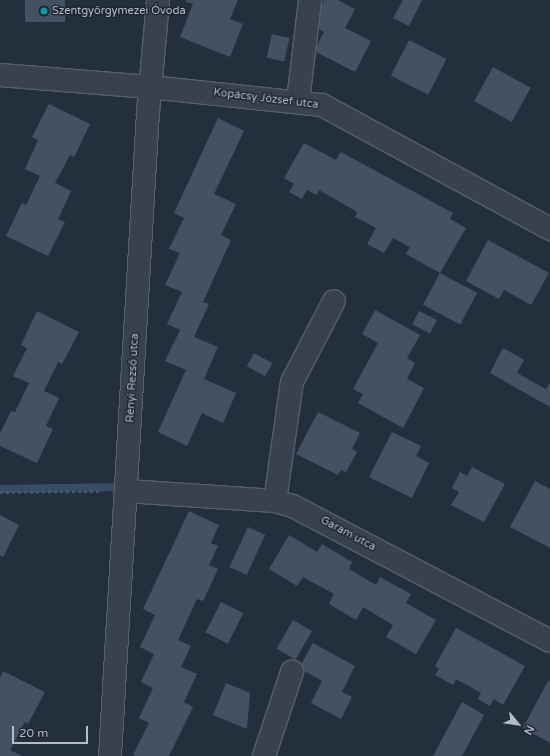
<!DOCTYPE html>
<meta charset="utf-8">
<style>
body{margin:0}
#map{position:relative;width:550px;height:756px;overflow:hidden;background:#242f3e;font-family:"Varela Round",sans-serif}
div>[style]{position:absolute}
.stream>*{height:8px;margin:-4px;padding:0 4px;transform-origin:4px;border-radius:4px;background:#394c67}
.building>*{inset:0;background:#455162;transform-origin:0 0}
.path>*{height:2.5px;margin-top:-1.25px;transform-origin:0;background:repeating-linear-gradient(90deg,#44595c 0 3px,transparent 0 6px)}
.roads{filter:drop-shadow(1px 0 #565f6c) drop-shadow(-1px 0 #565f6c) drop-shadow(0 1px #565f6c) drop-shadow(0 -1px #565f6c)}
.minor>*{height:22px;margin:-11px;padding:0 11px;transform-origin:11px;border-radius:11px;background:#38414e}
.dots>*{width:11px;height:11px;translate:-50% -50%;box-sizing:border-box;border:2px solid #1d2633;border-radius:50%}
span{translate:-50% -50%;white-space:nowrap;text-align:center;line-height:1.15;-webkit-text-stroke:3px #1d2633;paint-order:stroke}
.poi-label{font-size:11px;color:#b4bcc9}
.left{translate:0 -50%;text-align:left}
.street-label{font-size:11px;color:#b4bcc9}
.north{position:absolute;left:498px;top:704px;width:40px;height:40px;-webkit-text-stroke:3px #1d2633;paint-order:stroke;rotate:119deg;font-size:11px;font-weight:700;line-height:16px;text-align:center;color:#b4bcc9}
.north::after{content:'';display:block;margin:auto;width:14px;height:18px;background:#b4bcc9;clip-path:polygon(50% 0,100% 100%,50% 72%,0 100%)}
.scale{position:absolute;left:12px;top:726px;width:76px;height:18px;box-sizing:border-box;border:2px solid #b4bcc9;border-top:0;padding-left:5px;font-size:12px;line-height:14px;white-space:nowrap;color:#b4bcc9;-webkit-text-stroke:3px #1d2633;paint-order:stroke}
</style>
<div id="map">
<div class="stream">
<div style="left:0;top:489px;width:125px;rotate:-0.9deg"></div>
</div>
<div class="building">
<div style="left:25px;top:0;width:40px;height:22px"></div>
<div style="clip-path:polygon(186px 0,238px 0,230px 19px,243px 24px,230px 57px,180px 37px,193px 4px,186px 2px)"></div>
<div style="clip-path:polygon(324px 0,338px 0,355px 9px,345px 28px,371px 41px,355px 72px,314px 51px,324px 32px,311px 25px)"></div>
<div style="clip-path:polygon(403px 0,422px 0,409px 26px,393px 18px)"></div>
<div style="left:272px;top:34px;width:18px;height:24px;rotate:13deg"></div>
<div style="left:409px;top:40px;width:42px;height:40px;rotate:27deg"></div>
<div style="left:493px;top:67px;width:43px;height:39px;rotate:29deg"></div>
<div style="clip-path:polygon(49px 104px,90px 124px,74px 157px,70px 155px,55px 183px,71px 191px,58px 219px,65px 222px,48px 256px,6px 236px,22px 203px,26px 205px,40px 176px,25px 169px,38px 140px,32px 137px)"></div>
<div style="clip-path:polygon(218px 118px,244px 131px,214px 194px,236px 204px,221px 235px,231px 240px,203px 302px,209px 304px,194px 337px,218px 347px,204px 379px,236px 393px,223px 423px,202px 413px,187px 446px,158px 432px,186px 370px,165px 361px,180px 330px,167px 324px,182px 292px,165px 285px,180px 253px,169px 249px,184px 218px,174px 213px)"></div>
<div style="clip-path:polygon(304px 143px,336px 160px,341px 152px,453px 213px,450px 219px,466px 228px,440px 273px,406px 254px,410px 247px,393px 238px,384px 253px,367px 244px,376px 228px,355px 217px,357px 212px,319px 190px,317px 195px,307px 190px,302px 199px,289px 192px,294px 184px,284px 178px)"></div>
<div style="clip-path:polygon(488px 240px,549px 273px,531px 305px,504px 290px,499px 299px,466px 281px)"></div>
<div style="left:440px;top:273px;width:42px;height:36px;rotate:28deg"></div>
<div style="clip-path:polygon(375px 310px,420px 335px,407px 358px,415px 363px,407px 379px,424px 388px,403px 428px,358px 403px,363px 394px,353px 389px,378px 343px,362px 334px)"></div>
<div style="clip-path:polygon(37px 311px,79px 332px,62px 364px,58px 362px,44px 391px,59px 398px,46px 426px,53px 429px,37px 463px,0 446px,0 433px,11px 411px,15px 412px,29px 383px,13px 376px,27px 348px,21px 345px)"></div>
<div style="left:419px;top:311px;width:20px;height:15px;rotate:27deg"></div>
<div style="clip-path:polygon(503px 348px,524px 360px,517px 373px,546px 389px,550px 383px,550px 407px,490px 373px)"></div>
<div style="left:254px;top:353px;width:21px;height:15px;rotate:29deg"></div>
<div style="clip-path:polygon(318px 412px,360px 433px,352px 449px,357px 452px,346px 472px,341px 470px,338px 475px,296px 454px)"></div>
<div style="clip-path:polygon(392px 432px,421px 446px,416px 456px,429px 463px,412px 498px,369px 477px)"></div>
<div style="clip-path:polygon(472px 467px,505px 484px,484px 522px,451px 505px,459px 492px,452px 488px,460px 472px,467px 476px)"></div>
<div style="clip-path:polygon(535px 481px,550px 489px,550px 548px,510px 527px)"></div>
<div style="clip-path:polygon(189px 511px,219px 525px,211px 543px,218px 546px,209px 565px,218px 569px,203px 601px,197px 599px,178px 640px,191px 646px,181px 667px,197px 674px,184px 702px,193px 707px,169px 756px,136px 756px,133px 755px,149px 723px,139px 718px,153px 688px,141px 682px,154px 654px,140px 647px,155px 615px,143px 609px)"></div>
<div style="clip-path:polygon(0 515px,19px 525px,3px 557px,0 555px)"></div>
<div style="left:248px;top:527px;width:19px;height:44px;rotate:25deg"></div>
<div style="clip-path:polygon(289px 535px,317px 552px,322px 544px,352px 562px,349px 569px,376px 585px,380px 577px,411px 594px,406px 603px,436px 620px,416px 654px,386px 637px,393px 625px,363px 607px,356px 620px,329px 604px,334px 594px,303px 577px,297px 586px,269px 569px)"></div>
<div style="left:221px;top:602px;width:25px;height:34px;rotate:27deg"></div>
<div style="left:293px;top:620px;width:22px;height:33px;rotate:30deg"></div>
<div style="clip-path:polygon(456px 628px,525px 666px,503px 705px,494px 699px,490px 706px,478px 699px,481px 693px,456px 679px,453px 685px,435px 675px,439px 669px,435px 666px)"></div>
<div style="clip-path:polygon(313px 643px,355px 666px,342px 692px,352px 697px,341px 719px,311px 703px,322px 681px,299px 668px)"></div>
<div style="clip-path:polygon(3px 671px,45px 692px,28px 724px,25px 722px,10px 750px,22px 756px,0 756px,0 678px)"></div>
<div style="clip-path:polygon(548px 681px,550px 682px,550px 743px,523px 728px)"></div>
<div style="clip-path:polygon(226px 683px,250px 693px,247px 729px,213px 715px)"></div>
<div style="clip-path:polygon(462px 702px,484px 715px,462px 756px,433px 756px)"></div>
</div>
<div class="path">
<div style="left:0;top:492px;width:101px;rotate:-0.6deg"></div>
</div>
<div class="roads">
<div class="minor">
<div style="left:0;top:75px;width:150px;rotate:4.6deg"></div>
<div style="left:150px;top:87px;width:173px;rotate:6deg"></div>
<div style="left:322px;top:105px;width:260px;rotate:28.5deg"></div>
<div style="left:298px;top:101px;width:102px;rotate:-83.2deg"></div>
<div style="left:127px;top:491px;width:148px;rotate:3.9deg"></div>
<div style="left:275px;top:501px;width:19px;rotate:16deg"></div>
<div style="left:293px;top:506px;width:290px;rotate:27.7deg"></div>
<div style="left:275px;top:501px;width:120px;rotate:-81.9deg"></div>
<div style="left:292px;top:382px;width:91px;rotate:-62.6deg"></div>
<div style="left:110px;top:756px;width:644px;rotate:-86.62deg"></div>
<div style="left:148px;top:113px;width:113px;rotate:-84.9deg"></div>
<div style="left:264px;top:756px;width:89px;rotate:-71.6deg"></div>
</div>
</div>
<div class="dots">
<div style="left:44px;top:11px;background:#0f9aa8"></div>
</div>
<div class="poi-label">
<span class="left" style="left:52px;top:11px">Szentgyörgymezei Óvoda</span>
</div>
<div class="street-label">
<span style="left:266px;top:99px;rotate:7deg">Kopácsy József utca</span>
<span style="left:133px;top:378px;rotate:-87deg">Rényi Rezső utca</span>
<span style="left:348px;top:534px;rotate:28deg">Garam utca</span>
</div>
<div class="north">N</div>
<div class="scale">20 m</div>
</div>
